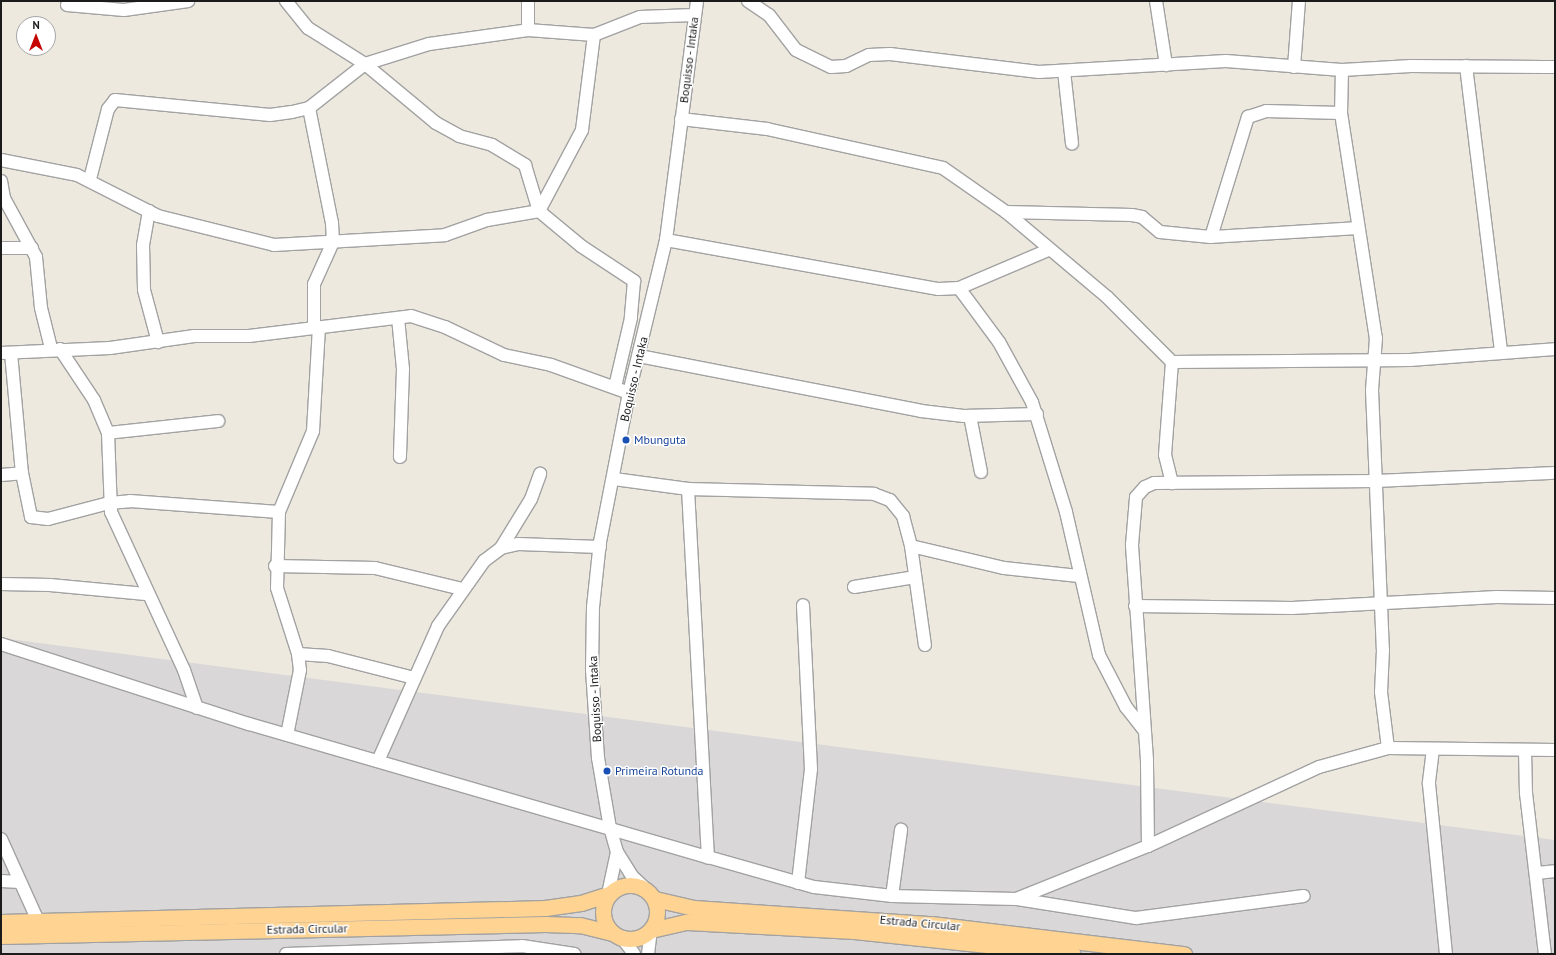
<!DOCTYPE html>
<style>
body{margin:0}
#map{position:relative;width:1556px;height:955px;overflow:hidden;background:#ede9df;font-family:"PT Sans",sans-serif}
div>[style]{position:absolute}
.residential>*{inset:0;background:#d9d7d7}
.roads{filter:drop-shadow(1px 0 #a2a2a2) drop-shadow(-1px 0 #a2a2a2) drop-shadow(0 1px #a2a2a2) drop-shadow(0 -1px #a2a2a2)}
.minor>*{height:12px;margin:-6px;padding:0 6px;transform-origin:6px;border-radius:6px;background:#fff}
.major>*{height:15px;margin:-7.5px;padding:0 7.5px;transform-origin:7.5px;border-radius:7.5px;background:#ffd392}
.major>.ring{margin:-7.5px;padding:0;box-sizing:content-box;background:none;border:15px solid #ffd392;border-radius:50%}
.dots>*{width:11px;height:11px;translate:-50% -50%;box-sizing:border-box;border:2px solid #fff;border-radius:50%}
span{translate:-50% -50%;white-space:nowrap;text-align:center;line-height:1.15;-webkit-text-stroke:3px #fff;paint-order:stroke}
.street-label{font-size:12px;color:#1b1b1b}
.transit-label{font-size:12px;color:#164399}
.left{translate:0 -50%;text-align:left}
.frame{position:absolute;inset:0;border:2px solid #1b1b1b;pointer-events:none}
.north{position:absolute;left:16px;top:16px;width:40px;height:40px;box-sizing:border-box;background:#fff;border:1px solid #a4a4a4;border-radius:50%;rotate:0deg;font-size:11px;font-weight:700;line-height:16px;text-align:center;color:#1b1b1b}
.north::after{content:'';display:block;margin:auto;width:14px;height:18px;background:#c50600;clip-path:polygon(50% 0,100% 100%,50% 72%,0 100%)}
</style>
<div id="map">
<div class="residential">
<div style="clip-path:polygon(1px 638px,1555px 840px,1555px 954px,1px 954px)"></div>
</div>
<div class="roads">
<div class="minor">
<div style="left:286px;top:1px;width:35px;rotate:51deg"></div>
<div style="left:308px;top:28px;width:67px;rotate:32.3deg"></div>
<div style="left:365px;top:64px;width:92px;rotate:39.7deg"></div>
<div style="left:436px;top:123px;width:26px;rotate:29deg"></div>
<div style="left:459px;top:136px;width:34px;rotate:15deg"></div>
<div style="left:492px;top:145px;width:39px;rotate:31deg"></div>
<div style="left:525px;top:165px;width:48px;rotate:73.1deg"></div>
<div style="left:539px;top:211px;width:55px;rotate:39.8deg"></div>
<div style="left:581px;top:246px;width:64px;rotate:33.4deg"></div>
<div style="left:634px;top:281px;width:37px;rotate:95deg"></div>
<div style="left:631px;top:318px;width:71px;rotate:103.1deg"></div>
<div style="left:748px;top:1px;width:25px;rotate:34deg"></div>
<div style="left:769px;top:15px;width:44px;rotate:52.4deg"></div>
<div style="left:796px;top:50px;width:39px;rotate:26deg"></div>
<div style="left:831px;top:67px;width:15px;rotate:-4deg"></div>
<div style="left:846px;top:66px;width:25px;rotate:-26deg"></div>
<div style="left:869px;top:55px;width:21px;rotate:-3deg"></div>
<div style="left:890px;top:54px;width:150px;rotate:6.9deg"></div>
<div style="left:1039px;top:72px;width:187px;rotate:-3.4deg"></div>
<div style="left:1226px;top:61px;width:116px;rotate:4.4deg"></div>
<div style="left:1342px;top:70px;width:69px;rotate:-3.3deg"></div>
<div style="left:1411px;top:66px;width:144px;rotate:0.4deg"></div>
<div style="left:1156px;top:1px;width:65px;rotate:81.1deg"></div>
<div style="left:67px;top:5px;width:57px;rotate:5deg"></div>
<div style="left:124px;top:10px;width:65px;rotate:-8deg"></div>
<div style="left:528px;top:30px;width:29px;rotate:-90deg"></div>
<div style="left:1466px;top:66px;width:289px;rotate:83deg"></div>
<div style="left:1294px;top:67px;width:66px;rotate:-85.7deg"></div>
<div style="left:1342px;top:70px;width:43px;rotate:91.3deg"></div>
<div style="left:1341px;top:113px;width:228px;rotate:81.2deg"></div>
<div style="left:1376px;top:338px;width:52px;rotate:94.4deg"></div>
<div style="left:1372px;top:390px;width:260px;rotate:87.6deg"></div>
<div style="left:1383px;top:650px;width:42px;rotate:92.7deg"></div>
<div style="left:1381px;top:692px;width:56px;rotate:82.9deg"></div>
<div style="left:1064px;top:71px;width:73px;rotate:83.7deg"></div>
<div style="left:309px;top:108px;width:117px;rotate:78.7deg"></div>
<div style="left:332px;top:223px;width:19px;rotate:87deg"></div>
<div style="left:333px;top:242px;width:46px;rotate:114.3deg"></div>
<div style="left:314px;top:284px;width:44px;rotate:90deg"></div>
<div style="left:681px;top:119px;width:87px;rotate:6.6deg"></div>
<div style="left:767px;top:129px;width:180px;rotate:12.5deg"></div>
<div style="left:943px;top:168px;width:77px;rotate:34.9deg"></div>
<div style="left:1006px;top:212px;width:132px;rotate:40.1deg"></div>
<div style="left:1107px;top:297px;width:92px;rotate:45deg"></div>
<div style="left:1172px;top:362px;width:238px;rotate:-0.5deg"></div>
<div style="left:1410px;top:360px;width:145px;rotate:-4.3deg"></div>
<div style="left:1px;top:160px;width:77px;rotate:11.2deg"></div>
<div style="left:77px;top:175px;width:91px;rotate:26.8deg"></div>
<div style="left:158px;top:216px;width:120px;rotate:14deg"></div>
<div style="left:274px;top:245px;width:171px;rotate:-3.3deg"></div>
<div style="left:445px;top:235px;width:45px;rotate:-19.7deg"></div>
<div style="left:487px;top:220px;width:53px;rotate:-9.8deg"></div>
<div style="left:539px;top:211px;width:92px;rotate:-62deg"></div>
<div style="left:582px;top:130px;width:96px;rotate:-82.8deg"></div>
<div style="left:90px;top:179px;width:72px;rotate:-75.6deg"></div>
<div style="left:108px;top:109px;width:11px;rotate:-52deg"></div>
<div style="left:115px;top:100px;width:156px;rotate:5.5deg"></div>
<div style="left:270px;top:115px;width:22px;rotate:-8deg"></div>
<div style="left:292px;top:112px;width:17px;rotate:-13deg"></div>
<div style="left:309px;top:108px;width:71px;rotate:-38.2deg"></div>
<div style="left:365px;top:64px;width:67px;rotate:-17.4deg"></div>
<div style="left:429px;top:44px;width:100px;rotate:-8deg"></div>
<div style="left:528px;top:30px;width:66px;rotate:4.3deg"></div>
<div style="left:594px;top:35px;width:49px;rotate:-21.4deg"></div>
<div style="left:640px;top:17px;width:54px;rotate:-2.1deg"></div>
<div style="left:1px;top:181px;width:17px;rotate:80deg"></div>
<div style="left:4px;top:198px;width:67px;rotate:61.5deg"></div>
<div style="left:36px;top:257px;width:51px;rotate:84.4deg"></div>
<div style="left:41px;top:308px;width:41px;rotate:76deg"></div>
<div style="left:149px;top:211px;width:35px;rotate:100deg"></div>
<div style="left:143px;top:245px;width:45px;rotate:88.7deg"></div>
<div style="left:144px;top:290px;width:54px;rotate:74.9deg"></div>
<div style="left:1006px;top:212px;width:126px;rotate:1.4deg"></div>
<div style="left:1132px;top:215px;width:10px;rotate:11deg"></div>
<div style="left:1142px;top:217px;width:23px;rotate:40deg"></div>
<div style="left:1160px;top:232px;width:51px;rotate:5.6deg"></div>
<div style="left:1211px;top:237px;width:146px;rotate:-3.5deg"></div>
<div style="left:1211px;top:237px;width:126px;rotate:-72.9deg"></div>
<div style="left:1248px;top:117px;width:19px;rotate:-18deg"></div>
<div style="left:1266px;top:111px;width:75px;rotate:1.5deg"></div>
<div style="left:666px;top:240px;width:277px;rotate:10.2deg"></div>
<div style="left:939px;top:289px;width:20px;rotate:-3deg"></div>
<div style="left:959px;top:288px;width:97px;rotate:-23.1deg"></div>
<div style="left:1px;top:248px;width:31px"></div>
<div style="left:959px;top:288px;width:67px;rotate:53.5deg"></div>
<div style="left:999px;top:342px;width:68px;rotate:61.2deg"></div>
<div style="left:1032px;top:402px;width:115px;rotate:72.8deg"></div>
<div style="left:1066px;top:512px;width:147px;rotate:77deg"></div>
<div style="left:1099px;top:655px;width:59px;rotate:62.6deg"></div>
<div style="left:1126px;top:707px;width:29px;rotate:52deg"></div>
<div style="left:398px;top:318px;width:51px;rotate:84.4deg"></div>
<div style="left:403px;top:369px;width:88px;rotate:92deg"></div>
<div style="left:60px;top:349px;width:61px;rotate:56.3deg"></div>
<div style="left:94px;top:400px;width:36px;rotate:67deg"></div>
<div style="left:108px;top:433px;width:79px;rotate:87.8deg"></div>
<div style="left:111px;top:512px;width:174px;rotate:65.2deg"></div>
<div style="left:184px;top:670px;width:40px;rotate:71.1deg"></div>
<div style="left:1px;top:353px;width:109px;rotate:-2.6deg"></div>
<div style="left:110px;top:348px;width:85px;rotate:-8.1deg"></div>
<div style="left:194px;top:336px;width:55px"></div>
<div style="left:249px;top:336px;width:163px;rotate:-7deg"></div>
<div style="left:411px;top:316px;width:36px;rotate:18deg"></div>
<div style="left:445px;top:327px;width:65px;rotate:25.4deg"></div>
<div style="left:504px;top:355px;width:48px;rotate:12deg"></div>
<div style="left:551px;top:365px;width:83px;rotate:19.7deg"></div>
<div style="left:11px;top:353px;width:121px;rotate:84.8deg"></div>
<div style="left:22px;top:473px;width:45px;rotate:78.4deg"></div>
<div style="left:31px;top:517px;width:17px;rotate:7deg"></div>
<div style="left:48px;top:519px;width:63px;rotate:-14.7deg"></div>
<div style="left:109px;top:503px;width:21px;rotate:-5deg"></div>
<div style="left:130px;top:501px;width:149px;rotate:4.2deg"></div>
<div style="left:279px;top:512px;width:88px;rotate:-67.2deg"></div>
<div style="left:313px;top:431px;width:103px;rotate:-86.7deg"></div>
<div style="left:639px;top:356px;width:287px;rotate:11deg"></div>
<div style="left:921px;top:411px;width:43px;rotate:6.6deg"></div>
<div style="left:964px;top:416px;width:73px;rotate:-1.6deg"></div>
<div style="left:1172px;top:362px;width:93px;rotate:94.3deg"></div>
<div style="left:1165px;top:455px;width:29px;rotate:76deg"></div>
<div style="left:970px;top:416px;width:57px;rotate:78.9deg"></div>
<div style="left:108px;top:433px;width:111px;rotate:-6.2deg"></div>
<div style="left:1px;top:475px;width:21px;rotate:-5deg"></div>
<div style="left:614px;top:479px;width:75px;rotate:7.7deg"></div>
<div style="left:688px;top:489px;width:186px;rotate:1.5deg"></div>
<div style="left:874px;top:494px;width:17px;rotate:21deg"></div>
<div style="left:890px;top:500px;width:21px;rotate:51deg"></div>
<div style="left:903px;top:516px;width:31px;rotate:75deg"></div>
<div style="left:911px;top:546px;width:100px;rotate:82deg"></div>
<div style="left:688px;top:489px;width:369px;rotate:86.9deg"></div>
<div style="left:279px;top:512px;width:76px;rotate:91.5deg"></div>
<div style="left:277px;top:588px;width:69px;rotate:72.3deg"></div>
<div style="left:298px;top:654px;width:16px;rotate:83deg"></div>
<div style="left:300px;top:670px;width:66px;rotate:101.3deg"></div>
<div style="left:911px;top:546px;width:96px;rotate:13.3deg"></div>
<div style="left:1004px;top:568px;width:75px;rotate:6.1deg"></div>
<div style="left:501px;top:548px;width:57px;rotate:-58.5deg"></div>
<div style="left:531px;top:499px;width:27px;rotate:-70deg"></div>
<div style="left:275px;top:566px;width:100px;rotate:1.1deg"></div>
<div style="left:375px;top:568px;width:89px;rotate:13.6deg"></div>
<div style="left:1px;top:584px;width:49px;rotate:1.2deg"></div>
<div style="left:50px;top:585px;width:96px;rotate:5.4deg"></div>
<div style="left:854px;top:587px;width:62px;rotate:-9.3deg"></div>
<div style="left:1135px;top:606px;width:157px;rotate:0.7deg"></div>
<div style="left:1292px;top:608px;width:205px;rotate:-3.1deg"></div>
<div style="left:1497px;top:597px;width:58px;rotate:1deg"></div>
<div style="left:1px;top:644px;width:261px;rotate:17.9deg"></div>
<div style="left:249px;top:724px;width:478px;rotate:16.2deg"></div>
<div style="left:708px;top:857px;width:110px;rotate:15.8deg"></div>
<div style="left:814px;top:887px;width:79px;rotate:6.6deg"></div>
<div style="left:892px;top:896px;width:124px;rotate:1.4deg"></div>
<div style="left:1016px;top:899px;width:142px;rotate:-21.9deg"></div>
<div style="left:1148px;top:846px;width:188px;rotate:-24.8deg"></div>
<div style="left:1319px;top:767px;width:72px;rotate:-15.4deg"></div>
<div style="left:1388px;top:748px;width:167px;rotate:0.7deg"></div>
<div style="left:298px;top:654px;width:30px;rotate:4deg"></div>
<div style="left:328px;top:656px;width:89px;rotate:14.3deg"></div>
<div style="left:1433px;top:749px;width:35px;rotate:97deg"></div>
<div style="left:1429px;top:784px;width:171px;rotate:84.3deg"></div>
<div style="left:1525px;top:750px;width:43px;rotate:88.7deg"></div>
<div style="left:1526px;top:793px;width:162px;rotate:83.3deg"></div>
<div style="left:378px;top:761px;width:148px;rotate:-66deg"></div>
<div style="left:438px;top:626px;width:80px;rotate:-54.7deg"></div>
<div style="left:484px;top:561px;width:21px;rotate:-37deg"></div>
<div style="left:501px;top:548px;width:17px;rotate:-13deg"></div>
<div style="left:518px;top:544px;width:82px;rotate:2.1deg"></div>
<div style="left:1px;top:839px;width:90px;rotate:65.7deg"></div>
<div style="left:1148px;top:846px;width:86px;rotate:-90.7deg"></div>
<div style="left:1147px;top:760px;width:216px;rotate:-94deg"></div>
<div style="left:1132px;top:545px;width:48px;rotate:-85.2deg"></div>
<div style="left:1136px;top:497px;width:13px;rotate:-48deg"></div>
<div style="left:1145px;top:487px;width:10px;rotate:-24deg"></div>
<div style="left:1154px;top:483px;width:222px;rotate:-0.5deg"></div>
<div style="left:1376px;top:481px;width:179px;rotate:-2.6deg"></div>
<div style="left:1537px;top:873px;width:18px;rotate:-6deg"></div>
<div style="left:1px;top:881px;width:19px;rotate:3deg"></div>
<div style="left:798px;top:883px;width:115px;rotate:-83.5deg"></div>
<div style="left:811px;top:769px;width:164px;rotate:-92.8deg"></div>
<div style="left:650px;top:893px;width:25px;rotate:-137deg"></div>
<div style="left:632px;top:876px;width:28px;rotate:-122deg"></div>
<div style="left:617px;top:852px;width:25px;rotate:-106deg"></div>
<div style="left:610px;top:828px;width:71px;rotate:-99.7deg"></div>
<div style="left:598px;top:758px;width:88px;rotate:-93.9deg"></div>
<div style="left:592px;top:670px;width:63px;rotate:-89.1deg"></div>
<div style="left:593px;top:607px;width:65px;rotate:-83.9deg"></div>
<div style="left:600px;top:542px;width:152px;rotate:-79deg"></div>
<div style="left:629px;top:393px;width:157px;rotate:-76.4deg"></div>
<div style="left:666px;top:240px;width:241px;rotate:-82.6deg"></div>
<div style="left:608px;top:894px;width:43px;rotate:-77.9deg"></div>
<div style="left:892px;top:896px;width:67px;rotate:-82.2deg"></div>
<div style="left:1017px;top:899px;width:121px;rotate:9.1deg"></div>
<div style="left:1136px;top:918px;width:169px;rotate:-7.5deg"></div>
<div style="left:622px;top:938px;width:20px;rotate:53deg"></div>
<div style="left:286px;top:954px;width:236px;rotate:-1.9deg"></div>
<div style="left:522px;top:946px;width:53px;rotate:8.7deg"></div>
<div style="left:648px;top:954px;width:24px;rotate:-83deg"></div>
</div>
<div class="major">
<div class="ring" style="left:603px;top:885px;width:39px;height:39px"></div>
<div style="left:655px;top:899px;width:40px;rotate:13deg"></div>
<div style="left:694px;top:908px;width:238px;rotate:3.9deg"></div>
<div style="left:931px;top:924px;width:255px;rotate:6.8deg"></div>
<div style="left:1px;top:922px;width:544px;rotate:-1.47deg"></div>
<div style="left:545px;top:908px;width:36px;rotate:-8deg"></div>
<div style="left:581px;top:903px;width:28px;rotate:-18deg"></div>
<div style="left:651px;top:930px;width:37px;rotate:-13deg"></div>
<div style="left:687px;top:922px;width:167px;rotate:3.1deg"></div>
<div style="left:854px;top:931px;width:220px;rotate:6deg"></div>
<div style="left:1px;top:936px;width:544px;rotate:-1.26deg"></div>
<div style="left:545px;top:924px;width:35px;rotate:2deg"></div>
<div style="left:580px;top:925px;width:33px;rotate:14deg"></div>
</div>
</div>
<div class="dots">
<div style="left:626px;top:440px;background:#1a4fb4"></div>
<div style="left:607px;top:771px;background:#1a4fb4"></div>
</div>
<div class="street-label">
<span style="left:689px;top:60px;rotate:-83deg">Boquisso - Intaka</span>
<span style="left:634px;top:379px;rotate:-77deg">Boquisso - Intaka</span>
<span style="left:595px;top:699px;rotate:-93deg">Boquisso - Intaka</span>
<span style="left:920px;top:923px;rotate:5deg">Estrada Circular</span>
<span style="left:307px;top:929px;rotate:-1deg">Estrada Circular</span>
</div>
<div class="transit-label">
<span class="left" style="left:634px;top:440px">Mbunguta</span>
<span class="left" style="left:615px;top:771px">Primeira Rotunda</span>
</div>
<div class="frame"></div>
<div class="north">N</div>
</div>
